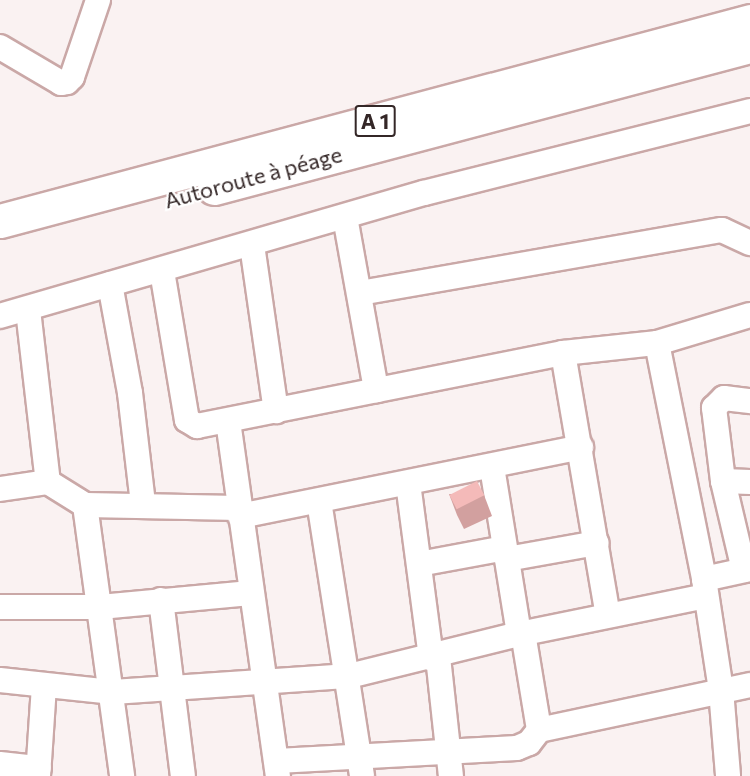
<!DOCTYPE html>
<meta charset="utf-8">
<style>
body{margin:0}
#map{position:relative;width:750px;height:776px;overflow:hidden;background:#faf2f2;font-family:Commissioner,sans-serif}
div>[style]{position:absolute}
.roads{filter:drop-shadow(2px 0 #caa8a7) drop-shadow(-2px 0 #caa8a7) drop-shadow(0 2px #caa8a7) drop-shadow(0 -2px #caa8a7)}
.minor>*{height:24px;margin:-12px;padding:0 12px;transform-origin:12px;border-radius:12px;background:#fff}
.highway>*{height:33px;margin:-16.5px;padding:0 16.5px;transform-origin:16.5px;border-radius:16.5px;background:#fff}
.wall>*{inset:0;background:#d2a09f}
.building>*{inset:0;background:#f4bab9;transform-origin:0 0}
span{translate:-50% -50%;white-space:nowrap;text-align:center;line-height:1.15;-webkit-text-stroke:4.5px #fff;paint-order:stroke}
.shield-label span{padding:2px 4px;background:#fff;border:2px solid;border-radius:4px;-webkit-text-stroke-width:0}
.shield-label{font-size:21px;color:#342727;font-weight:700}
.street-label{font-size:22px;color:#342727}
</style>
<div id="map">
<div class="roads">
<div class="minor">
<div style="left:0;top:47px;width:71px;rotate:30.5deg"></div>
<div style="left:61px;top:83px;width:6px;rotate:-9deg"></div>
<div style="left:67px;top:82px;width:7px;rotate:-45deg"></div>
<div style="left:72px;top:77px;width:81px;rotate:-71.3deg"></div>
<div style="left:345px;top:217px;width:176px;rotate:79.8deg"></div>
<div style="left:252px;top:245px;width:168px;rotate:81.8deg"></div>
<div style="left:162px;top:271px;width:151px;rotate:80.5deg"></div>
<div style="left:187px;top:420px;width:12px;rotate:31deg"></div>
<div style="left:197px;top:426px;width:373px;rotate:-11.3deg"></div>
<div style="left:563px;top:353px;width:95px;rotate:-6.1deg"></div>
<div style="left:657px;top:343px;width:97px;rotate:-16.8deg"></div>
<div style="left:110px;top:284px;width:111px;rotate:79.6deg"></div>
<div style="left:130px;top:393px;width:112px;rotate:83.3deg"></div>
<div style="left:360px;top:293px;width:367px;rotate:-9.9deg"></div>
<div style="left:722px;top:230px;width:31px;rotate:25deg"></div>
<div style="left:28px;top:310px;width:173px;rotate:83.4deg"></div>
<div style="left:0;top:316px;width:441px;rotate:-16.2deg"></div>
<div style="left:424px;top:193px;width:336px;rotate:-14.1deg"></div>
<div style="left:657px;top:343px;width:241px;rotate:78.7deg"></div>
<div style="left:704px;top:579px;width:112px;rotate:81.3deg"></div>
<div style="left:721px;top:690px;width:86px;rotate:85.3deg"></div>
<div style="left:563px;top:353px;width:266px;rotate:80.3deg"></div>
<div style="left:228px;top:421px;width:359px;rotate:82deg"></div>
<div style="left:492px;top:467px;width:169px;rotate:80.8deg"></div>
<div style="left:723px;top:481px;width:27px;rotate:2deg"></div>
<div style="left:408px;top:483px;width:177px;rotate:82.5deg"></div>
<div style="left:0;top:489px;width:49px;rotate:-8.3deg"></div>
<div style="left:48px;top:482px;width:44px;rotate:31.9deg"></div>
<div style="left:85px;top:505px;width:154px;rotate:1.1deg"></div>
<div style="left:319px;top:501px;width:278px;rotate:81.1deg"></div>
<div style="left:85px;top:505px;width:274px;rotate:82.2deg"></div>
<div style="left:240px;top:516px;width:348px;rotate:-11.4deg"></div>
<div style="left:507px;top:559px;width:91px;rotate:-10.1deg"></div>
<div style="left:419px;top:564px;width:87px;rotate:-10.5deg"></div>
<div style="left:744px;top:570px;width:91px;rotate:-103.3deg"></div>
<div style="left:723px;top:481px;width:74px;rotate:-97deg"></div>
<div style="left:714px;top:408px;width:14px;rotate:-45deg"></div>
<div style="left:724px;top:398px;width:26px;rotate:7deg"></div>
<div style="left:704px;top:579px;width:47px;rotate:-12.3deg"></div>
<div style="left:161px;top:600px;width:177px;rotate:82.9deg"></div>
<div style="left:0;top:607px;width:100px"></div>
<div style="left:100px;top:607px;width:151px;rotate:-5.3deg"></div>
<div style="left:523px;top:633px;width:98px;rotate:80.6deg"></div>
<div style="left:438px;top:657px;width:120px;rotate:83.8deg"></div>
<div style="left:0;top:680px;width:114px;rotate:6.1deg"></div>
<div style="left:113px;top:692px;width:237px;rotate:-3.9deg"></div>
<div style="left:349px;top:676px;width:175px;rotate:-13.9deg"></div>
<div style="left:519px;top:634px;width:190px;rotate:-11.5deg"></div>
<div style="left:277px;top:761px;width:240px;rotate:-3.1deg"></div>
<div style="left:517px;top:748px;width:13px;rotate:-23deg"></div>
<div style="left:529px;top:743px;width:16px;rotate:-52deg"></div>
<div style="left:539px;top:730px;width:216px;rotate:-12deg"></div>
<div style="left:0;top:764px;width:39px;rotate:6deg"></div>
<div style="left:38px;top:776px;width:90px;rotate:-86.2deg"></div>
</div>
<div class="highway">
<div style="left:214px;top:188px;width:554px;rotate:-14.84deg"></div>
<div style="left:0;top:221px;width:776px;rotate:-14.93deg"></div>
</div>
</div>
<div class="wall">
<div style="clip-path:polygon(449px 494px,484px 495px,492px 516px,464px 529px,457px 515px)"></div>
</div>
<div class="building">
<div style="left:477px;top:481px;width:16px;height:31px;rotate:63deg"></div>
</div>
<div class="shield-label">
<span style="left:375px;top:121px">A 1</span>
</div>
<div class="street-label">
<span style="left:253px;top:177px;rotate:-15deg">Autoroute à péage</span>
</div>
</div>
